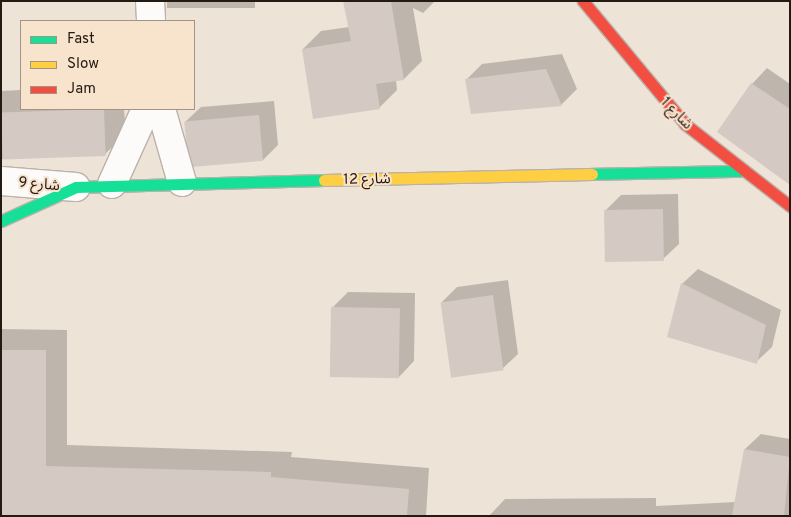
<!DOCTYPE html>
<meta charset="utf-8">
<style>
body{margin:0}
#map{position:relative;width:791px;height:517px;overflow:hidden;background:#eee3d7;font-family:Overpass,"Noto Sans Arabic",sans-serif}
div>[style]{position:absolute}
.shadow>*{inset:0;background:#0003;transform-origin:0 0}
.building>*{inset:0;background:#d4cac3;transform-origin:0 0}
.roads{filter:drop-shadow(1px 0 #bab2a9) drop-shadow(-1px 0 #bab2a9) drop-shadow(0 1px #bab2a9) drop-shadow(0 -1px #bab2a9)}
.street>*{height:28px;margin:-14px;padding:0 14px;transform-origin:14px;border-radius:14px;background:#fcfbf9}
.fast>*{height:11px;margin:-5.5px;padding:0 5.5px;transform-origin:5.5px;border-radius:5.5px;background:#16e098}
.slow>*{height:11px;margin:-5.5px;padding:0 5.5px;transform-origin:5.5px;border-radius:5.5px;background:#ffcf43}
.jam>*{height:11px;margin:-5.5px;padding:0 5.5px;transform-origin:5.5px;border-radius:5.5px;background:#f24e42}
span{translate:-50% -50%;white-space:nowrap;text-align:center;line-height:1.15;-webkit-text-stroke:4px #f8e3cd;paint-order:stroke}
.street-label{font-size:15px;color:#221a13}
.frame{position:absolute;inset:0;border:2px solid #221a13;pointer-events:none}
.legend{position:absolute;left:20px;top:20px;width:175px;height:90px;box-sizing:border-box;background:#f8e3cd;border:1px solid #a29383;margin:0;padding:6px 9px;list-style:none;font-size:15px;color:#221a13}
.legend li{display:flex;align-items:center;gap:10px;height:25px}
.legend b{width:25px;border:1px solid #a29383}
</style>
<div id="map">
<div class="shadow">
<div style="left:167px;top:1px;width:88px;height:7px"></div>
<div style="clip-path:polygon(344px 1px,435px 1px,423px 13px,413px 8px,422px 61px,404px 79px,396px 80px,397px 90px,379px 108px,303px 49px,321px 31px,349px 27px)"></div>
<div style="clip-path:polygon(562px 54px,577px 89px,561px 105px,467px 79px,482px 64px)"></div>
<div style="clip-path:polygon(767px 68px,790px 84px,790px 173px,752px 84px)"></div>
<div style="clip-path:polygon(21px 90px,21px 109px,124px 109px,126px 134px,105px 154px,1px 159px,1px 91px)"></div>
<div style="clip-path:polygon(274px 101px,278px 145px,263px 160px,185px 122px,201px 107px)"></div>
<div style="clip-path:polygon(678px 194px,679px 244px,663px 259px,606px 210px,621px 195px)"></div>
<div style="clip-path:polygon(698px 269px,781px 310px,772px 347px,756px 362px,682px 284px)"></div>
<div style="clip-path:polygon(508px 280px,518px 354px,502px 369px,442px 302px,457px 287px)"></div>
<div style="clip-path:polygon(348px 292px,415px 293px,414px 361px,399px 377px,333px 307px)"></div>
<div style="clip-path:polygon(1px 329px,67px 330px,67px 445px,292px 452px,291px 457px,429px 468px,426px 516px,1px 516px)"></div>
<div style="clip-path:polygon(761px 434px,790px 439px,790px 516px,489px 516px,505px 499px,656px 498px,656px 506px,736px 502px,745px 449px)"></div>
</div>
<div class="building">
<div style="clip-path:polygon(343px 1px,391px 1px,404px 80px,376px 84px,380px 109px,313px 119px,302px 49px,351px 41px)"></div>
<div style="clip-path:polygon(546px 69px,562px 106px,471px 114px,465px 79px)"></div>
<div style="clip-path:polygon(751px 83px,790px 109px,790px 185px,717px 132px)"></div>
<div style="left:104px;top:109px;width:47px;height:103px;rotate:88deg"></div>
<div style="left:259px;top:115px;width:46px;height:75px;rotate:85deg"></div>
<div style="left:663px;top:209px;width:52px;height:59px;rotate:89deg"></div>
<div style="clip-path:polygon(681px 283px,766px 325px,757px 364px,667px 337px)"></div>
<div style="left:493px;top:295px;width:76px;height:53px;rotate:82deg"></div>
<div style="left:331px;top:307px;width:69px;height:70px;rotate:1deg"></div>
<div style="clip-path:polygon(1px 350px,46px 350px,46px 466px,271px 472px,271px 477px,409px 489px,407px 516px,1px 516px)"></div>
<div style="clip-path:polygon(744px 449px,790px 457px,784px 516px,732px 516px)"></div>
</div>
<div class="roads">
<div class="street">
<div style="left:150px;top:1px;width:20px;rotate:87deg"></div>
<div style="left:161px;top:109px;width:76px;rotate:74deg"></div>
<div style="left:1px;top:181px;width:75px;rotate:4.6deg"></div>
<div style="left:112px;top:184px;width:82px;rotate:-65.6deg"></div>
</div>
<div class="fast">
<div style="left:592px;top:174px;width:148px;rotate:-1.2deg"></div>
<div style="left:1px;top:221px;width:82px;rotate:-24.4deg"></div>
<div style="left:76px;top:187px;width:248px;rotate:-1.6deg"></div>
</div>
<div class="slow">
<div style="left:324px;top:180px;width:268px;rotate:-1.3deg"></div>
</div>
<div class="jam">
<div style="left:583px;top:1px;width:160px;rotate:50.3deg"></div>
<div style="left:685px;top:124px;width:133px;rotate:38deg"></div>
</div>
</div>
<div class="street-label">
<span style="left:676px;top:114px;rotate:46deg">شارع 1</span>
<span style="left:367px;top:180px;rotate:-1deg">شارع 12</span>
<span style="left:39px;top:185px;rotate:5deg">شارع 9</span>
</div>
<div class="frame"></div>
<ul class="legend">
<li><b style="height:6px;background:#16e098"></b>Fast</li>
<li><b style="height:6px;background:#ffcf43"></b>Slow</li>
<li><b style="height:6px;background:#f24e42"></b>Jam</li>
</ul>
</div>
